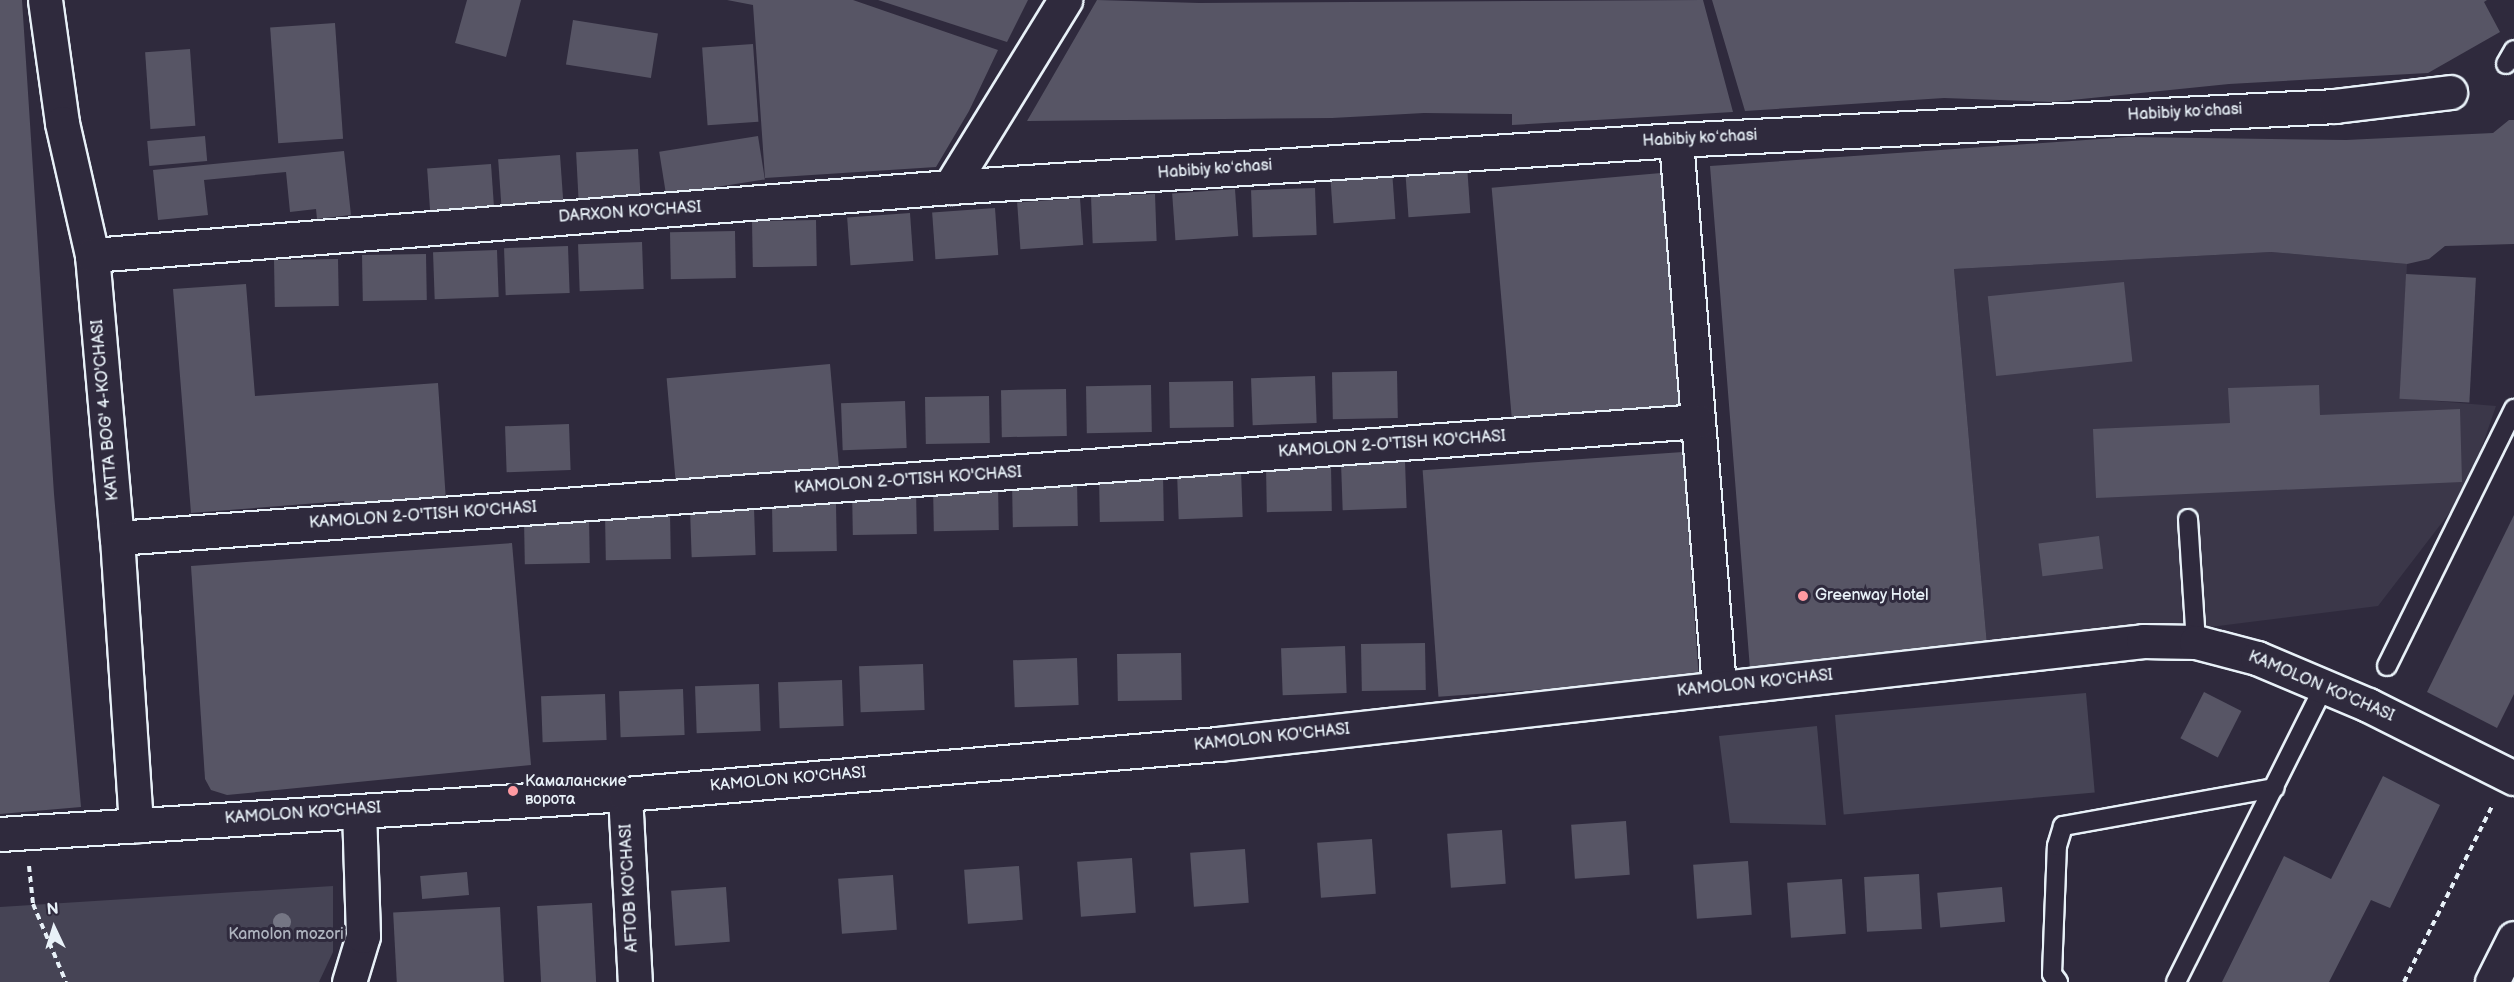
<!DOCTYPE html>
<meta charset="utf-8">
<style>
body{margin:0}
#map{position:relative;width:2514px;height:982px;overflow:hidden;background:#2f2a3d;font-family:"Balsamiq Sans",sans-serif}
div>[style]{position:absolute}
.built>*{inset:0;background:#3b3749}
.green>*{inset:0;background:#464455;transform-origin:0 0}
.building>*{inset:0;background:#575565;transform-origin:0 0}
.path>*{height:4px;margin-top:-2px;transform-origin:0;background:repeating-linear-gradient(90deg,#e8f1f8 0 6px,transparent 0 10.5px)}
.roads{filter:drop-shadow(2px 0 #e8f1f8) drop-shadow(-2px 0 #e8f1f8) drop-shadow(0 2px #e8f1f8) drop-shadow(0 -2px #e8f1f8)}
.lane>*{height:18px;margin:-9px;padding:0 9px;transform-origin:9px;border-radius:9px;background:#2f2a3d}
.street>*{height:33px;margin:-16.5px;padding:0 16.5px;transform-origin:16.5px;border-radius:16.5px;background:#2f2a3d}
.secondary>*{height:33px;margin:-16.5px;padding:0 16.5px;transform-origin:16.5px;border-radius:16.5px;background:#2f2a3d}
.trees>*{width:18px;height:18px;margin:-9px;border-radius:50%;background:#757684}
.dots>*{width:16px;height:16px;translate:-50% -50%;box-sizing:border-box;border:3px solid #2f2a3d;border-radius:50%}
span{translate:-50% -50%;white-space:nowrap;text-align:center;line-height:1.15;-webkit-text-stroke:6px #2f2a3d;paint-order:stroke}
.street-label{font-size:16px;color:#e8f1f8}
.poi-label{font-size:16px;color:#e8f1f8}
.left{translate:0 -50%;text-align:left}
.park-label{font-size:16px;color:#afb4bf}
.north{position:absolute;left:24px;top:898px;width:60px;height:60px;-webkit-text-stroke:4px #2f2a3d;paint-order:stroke;rotate:356deg;font-size:16px;font-weight:700;line-height:24px;text-align:center;color:#e8f1f8}
.north::after{content:'';display:block;margin:auto;width:21px;height:27px;background:#e8f1f8;clip-path:polygon(50% 0,100% 100%,50% 72%,0 100%)}
</style>
<div id="map">
<div class="built">
<div style="clip-path:polygon(2271px 252px,2407px 264px,2400px 398px,2496px 406px,2467px 490px,2378px 606px,2194px 629px,1987px 645px,1954px 269px)"></div>
</div>
<div class="green">
<div style="left:2086px;top:693px;width:100px;height:252px;rotate:85deg"></div>
<div style="clip-path:polygon(1817px 726px,1826px 825px,1730px 823px,1719px 736px)"></div>
<div style="clip-path:polygon(333px 886px,333px 952px,319px 982px,0 982px,0 907px)"></div>
</div>
<div class="building">
<div style="clip-path:polygon(0 0,22px 0,54px 494px,81px 807px,0 814px)"></div>
<div style="clip-path:polygon(467px 0,521px 0,506px 57px,455px 43px)"></div>
<div style="clip-path:polygon(727px 0,853px 0,998px 50px,969px 111px,936px 167px,765px 178px,753px 5px)"></div>
<div style="clip-path:polygon(878px 0,1028px 0,1007px 42px)"></div>
<div style="clip-path:polygon(1097px 0,1199px 3px,1703px 0,1733px 112px,1512px 125px,1512px 114px,1424px 113px,1332px 118px,1027px 121px)"></div>
<div style="clip-path:polygon(1712px 0,2487px 0,2484px 2px,2500px 32px,2428px 73px,2229px 84px,2052px 102px,1944px 98px,1745px 111px)"></div>
<div style="left:573px;top:20px;width:86px;height:45px;rotate:9deg"></div>
<div style="left:335px;top:23px;width:116px;height:65px;rotate:86deg"></div>
<div style="left:753px;top:44px;width:78px;height:51px;rotate:86deg"></div>
<div style="left:190px;top:49px;width:77px;height:45px;rotate:86deg"></div>
<div style="clip-path:polygon(2509px 120px,2514px 120px,2514px 244px,2445px 246px,2429px 259px,2407px 264px,2271px 252px,1954px 269px,1987px 645px,1750px 669px,1710px 166px,2128px 137px,2346px 140px,2493px 133px)"></div>
<div style="left:205px;top:136px;width:25px;height:58px;rotate:85deg"></div>
<div style="left:758px;top:136px;width:44px;height:100px;rotate:81deg"></div>
<div style="left:638px;top:149px;width:54px;height:62px;rotate:87deg"></div>
<div style="clip-path:polygon(344px 151px,351px 215px,317px 219px,316px 209px,290px 212px,286px 172px,204px 180px,208px 215px,158px 220px,153px 170px)"></div>
<div style="left:560px;top:155px;width:52px;height:62px;rotate:86deg"></div>
<div style="left:491px;top:164px;width:48px;height:64px;rotate:86deg"></div>
<div style="left:1467px;top:165px;width:48px;height:62px;rotate:86deg"></div>
<div style="left:1392px;top:170px;width:49px;height:62px;rotate:86deg"></div>
<div style="left:1661px;top:173px;width:235px;height:170px;rotate:85deg"></div>
<div style="left:1315px;top:188px;width:47px;height:64px;rotate:88deg"></div>
<div style="left:1235px;top:189px;width:47px;height:63px;rotate:86deg"></div>
<div style="left:1155px;top:194px;width:47px;height:64px;rotate:88deg"></div>
<div style="left:1080px;top:198px;width:47px;height:63px;rotate:86deg"></div>
<div style="left:995px;top:208px;width:47px;height:63px;rotate:86deg"></div>
<div style="left:910px;top:213px;width:48px;height:63px;rotate:86deg"></div>
<div style="left:816px;top:220px;width:46px;height:64px;rotate:89deg"></div>
<div style="left:735px;top:231px;width:47px;height:65px;rotate:89deg"></div>
<div style="left:642px;top:242px;width:47px;height:64px;rotate:88deg"></div>
<div style="left:568px;top:246px;width:47px;height:64px;rotate:88deg"></div>
<div style="left:497px;top:250px;width:47px;height:64px;rotate:88deg"></div>
<div style="left:426px;top:254px;width:46px;height:64px;rotate:89deg"></div>
<div style="left:338px;top:259px;width:47px;height:64px;rotate:89deg"></div>
<div style="left:2406px;top:274px;width:70px;height:125px;rotate:3deg"></div>
<div style="left:2124px;top:282px;width:80px;height:137px;rotate:84deg"></div>
<div style="clip-path:polygon(246px 284px,255px 396px,438px 383px,446px 501px,345px 507px,344px 501px,191px 513px,173px 289px)"></div>
<div style="left:830px;top:364px;width:104px;height:164px;rotate:85deg"></div>
<div style="left:1397px;top:371px;width:47px;height:65px;rotate:89deg"></div>
<div style="left:1315px;top:376px;width:47px;height:64px;rotate:88deg"></div>
<div style="left:1233px;top:381px;width:46px;height:64px;rotate:89deg"></div>
<div style="left:1151px;top:385px;width:47px;height:65px;rotate:89deg"></div>
<div style="clip-path:polygon(2319px 385px,2320px 415px,2460px 409px,2462px 482px,2096px 498px,2093px 429px,2230px 423px,2228px 388px)"></div>
<div style="left:1066px;top:389px;width:47px;height:65px;rotate:89deg"></div>
<div style="left:989px;top:396px;width:47px;height:64px;rotate:89deg"></div>
<div style="left:905px;top:401px;width:47px;height:64px;rotate:88deg"></div>
<div style="left:569px;top:424px;width:46px;height:64px;rotate:88deg"></div>
<div style="left:1683px;top:452px;width:227px;height:261px;rotate:86deg"></div>
<div style="left:1405px;top:461px;width:47px;height:64px;rotate:88deg"></div>
<div style="left:1331px;top:465px;width:46px;height:65px;rotate:89deg"></div>
<div style="left:1241px;top:470px;width:47px;height:64px;rotate:88deg"></div>
<div style="left:1163px;top:474px;width:47px;height:64px;rotate:89deg"></div>
<div style="left:1077px;top:479px;width:47px;height:65px;rotate:89deg"></div>
<div style="left:998px;top:483px;width:47px;height:65px;rotate:89deg"></div>
<div style="left:916px;top:487px;width:47px;height:64px;rotate:89deg"></div>
<div style="left:836px;top:504px;width:47px;height:64px;rotate:89deg"></div>
<div style="left:754px;top:508px;width:47px;height:64px;rotate:88deg"></div>
<div style="left:670px;top:512px;width:47px;height:65px;rotate:89deg"></div>
<div style="clip-path:polygon(2514px 515px,2514px 694px,2497px 728px,2427px 692px)"></div>
<div style="left:589px;top:517px;width:46px;height:65px;rotate:89deg"></div>
<div style="left:2099px;top:536px;width:33px;height:61px;rotate:83deg"></div>
<div style="clip-path:polygon(512px 543px,531px 765px,227px 795px,211px 790px,205px 779px,191px 566px)"></div>
<div style="left:1425px;top:643px;width:47px;height:64px;rotate:89deg"></div>
<div style="left:1345px;top:646px;width:47px;height:64px;rotate:88deg"></div>
<div style="left:1181px;top:653px;width:47px;height:64px;rotate:89deg"></div>
<div style="left:1077px;top:658px;width:47px;height:64px;rotate:88deg"></div>
<div style="left:923px;top:664px;width:46px;height:64px;rotate:88deg"></div>
<div style="left:842px;top:680px;width:46px;height:64px;rotate:88deg"></div>
<div style="left:759px;top:684px;width:47px;height:64px;rotate:88deg"></div>
<div style="left:683px;top:689px;width:46px;height:64px;rotate:88deg"></div>
<div style="left:2204px;top:692px;width:42px;height:52px;rotate:27deg"></div>
<div style="left:605px;top:694px;width:46px;height:64px;rotate:88deg"></div>
<div style="clip-path:polygon(2383px 776px,2440px 805px,2390px 908px,2371px 900px,2329px 982px,2222px 982px,2284px 856px,2331px 879px)"></div>
<div style="left:1626px;top:821px;width:54px;height:55px;rotate:86deg"></div>
<div style="left:1502px;top:830px;width:54px;height:55px;rotate:86deg"></div>
<div style="left:1372px;top:839px;width:55px;height:55px;rotate:86deg"></div>
<div style="left:1245px;top:849px;width:54px;height:55px;rotate:86deg"></div>
<div style="left:1132px;top:858px;width:55px;height:55px;rotate:86deg"></div>
<div style="left:1748px;top:861px;width:54px;height:55px;rotate:86deg"></div>
<div style="left:1019px;top:866px;width:54px;height:55px;rotate:86deg"></div>
<div style="left:467px;top:872px;width:23px;height:47px;rotate:85deg"></div>
<div style="left:1919px;top:874px;width:55px;height:55px;rotate:87deg"></div>
<div style="left:893px;top:875px;width:55px;height:55px;rotate:86deg"></div>
<div style="left:1842px;top:879px;width:55px;height:55px;rotate:86deg"></div>
<div style="left:726px;top:887px;width:55px;height:55px;rotate:86deg"></div>
<div style="left:2002px;top:887px;width:35px;height:65px;rotate:85deg"></div>
<div style="left:592px;top:903px;width:79px;height:55px;rotate:87deg"></div>
<div style="left:500px;top:907px;width:75px;height:107px;rotate:87deg"></div>
</div>
<div class="path">
<div style="left:29px;top:866px;width:38px;rotate:84deg"></div>
<div style="left:33px;top:904px;width:85px;rotate:67.1deg"></div>
<div style="left:2404px;top:982px;width:197px;rotate:-63.4deg"></div>
</div>
<div class="roads">
<div class="lane">
<div style="left:2506px;top:64px;width:16px;rotate:-60deg"></div>
<div style="left:2188px;top:519px;width:123px;rotate:86.3deg"></div>
<div style="left:2387px;top:666px;width:287px;rotate:-63.7deg"></div>
<div style="left:2058px;top:982px;width:10px;rotate:-127deg"></div>
<div style="left:2052px;top:974px;width:128px;rotate:-87.8deg"></div>
<div style="left:2057px;top:846px;width:21px;rotate:-73deg"></div>
<div style="left:2063px;top:826px;width:215px;rotate:-10.2deg"></div>
<div style="left:2176px;top:982px;width:331px;rotate:-63.4deg"></div>
</div>
<div class="street">
<div style="left:45px;top:0;width:124px;rotate:82.1deg"></div>
<div style="left:62px;top:123px;width:135px;rotate:77.2deg"></div>
<div style="left:92px;top:255px;width:284px;rotate:85deg"></div>
<div style="left:117px;top:538px;width:288px;rotate:86.2deg"></div>
<div style="left:1676px;top:140px;width:550px;rotate:85.51deg"></div>
<div style="left:950px;top:187px;width:220px;rotate:-58.4deg"></div>
<div style="left:92px;top:255px;width:861px;rotate:-4.53deg"></div>
<div style="left:950px;top:187px;width:728px;rotate:-3.7deg"></div>
<div style="left:1676px;top:140px;width:660px;rotate:-2.95deg"></div>
<div style="left:2335px;top:106px;width:116px;rotate:-6.9deg"></div>
<div style="left:117px;top:538px;width:1585px;rotate:-4.23deg"></div>
<div style="left:625px;top:794px;width:188px;rotate:87deg"></div>
<div style="left:2492px;top:982px;width:49px;rotate:-63.4deg"></div>
</div>
<div class="secondary">
<div style="left:0;top:834px;width:626px;rotate:-3.66deg"></div>
<div style="left:625px;top:794px;width:595px;rotate:-4.82deg"></div>
<div style="left:1218px;top:744px;width:931px;rotate:-6.35deg"></div>
<div style="left:2143px;top:641px;width:53px;rotate:1.1deg"></div>
<div style="left:2196px;top:642px;width:63px;rotate:14.7deg"></div>
<div style="left:2257px;top:658px;width:121px;rotate:22.9deg"></div>
<div style="left:2368px;top:705px;width:163px;rotate:26.6deg"></div>
<div style="left:349px;top:982px;width:48px;rotate:-73.1deg"></div>
<div style="left:363px;top:936px;width:125px;rotate:-91.8deg"></div>
</div>
</div>
<div class="trees">
<div style="left:282px;top:922px"></div>
</div>
<div class="dots">
<div style="left:1803px;top:596px;background:#ff9aa2"></div>
<div style="left:513px;top:791px;background:#ff9aa2"></div>
</div>
<div class="street-label">
<span style="left:2185px;top:113px;rotate:-3deg">Habibiy koʻchasi</span>
<span style="left:1700px;top:139px;rotate:-3deg">Habibiy koʻchasi</span>
<span style="left:1215px;top:170px;rotate:-4deg">Habibiy koʻchasi</span>
<span style="left:630px;top:213px;rotate:-4deg">DARXON KO'CHASI</span>
<span style="left:106px;top:410px;rotate:-95deg">KATTA BOG' 4-KO'CHASI</span>
<span style="left:1392px;top:445px;rotate:-4deg">KAMOLON 2-O'TISH KO'CHASI</span>
<span style="left:908px;top:481px;rotate:-4deg">KAMOLON 2-O'TISH KO'CHASI</span>
<span style="left:423px;top:516px;rotate:-4deg">KAMOLON 2-O'TISH KO'CHASI</span>
<span style="left:1755px;top:684px;rotate:-6deg">KAMOLON KO'CHASI</span>
<span style="left:2321px;top:687px;rotate:23deg">KAMOLON KO'CHASI</span>
<span style="left:1272px;top:738px;rotate:-6deg">KAMOLON KO'CHASI</span>
<span style="left:788px;top:780px;rotate:-5deg">KAMOLON KO'CHASI</span>
<span style="left:303px;top:814px;rotate:-4deg">KAMOLON KO'CHASI</span>
<span style="left:630px;top:888px;rotate:-93deg">AFTOB KO'CHASI</span>
</div>
<div class="poi-label">
<span class="left" style="left:1815px;top:596px">Greenway Hotel</span>
<span class="left" style="left:525px;top:791px">Камаланские<br>ворота</span>
</div>
<div class="park-label">
<span style="left:286px;top:935px">Kamolon mozori</span>
</div>
<div class="north">N</div>
</div>
